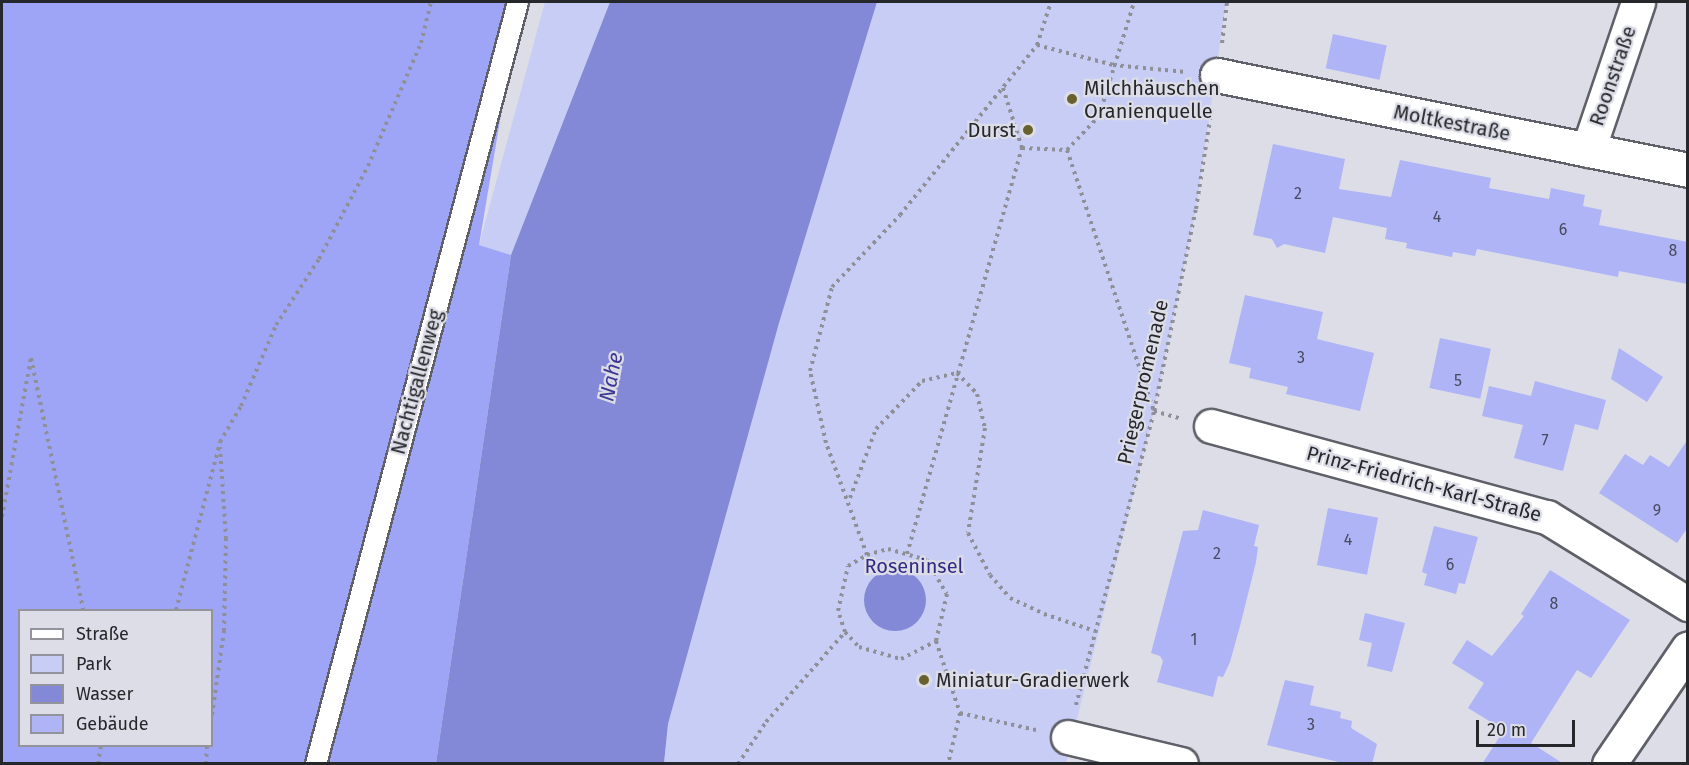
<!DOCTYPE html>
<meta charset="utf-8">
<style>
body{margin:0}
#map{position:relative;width:1689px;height:765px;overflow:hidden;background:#dcdde7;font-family:"Fira Sans",sans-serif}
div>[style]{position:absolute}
.green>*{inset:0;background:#c8cdf6}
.forest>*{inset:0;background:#9fa5f6}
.water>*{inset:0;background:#8489d7}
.round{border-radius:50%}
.building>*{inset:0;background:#aeb4f6;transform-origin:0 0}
.path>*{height:4px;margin-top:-2px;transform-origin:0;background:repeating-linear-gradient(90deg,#8f9097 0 3px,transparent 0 7.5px)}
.roads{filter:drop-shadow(2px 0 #5f6068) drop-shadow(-2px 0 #5f6068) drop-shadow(0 2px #5f6068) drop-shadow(0 -2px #5f6068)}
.service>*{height:20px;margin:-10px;padding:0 10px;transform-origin:10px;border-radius:10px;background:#fff}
.minor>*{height:33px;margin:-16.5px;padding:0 16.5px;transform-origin:16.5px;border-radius:16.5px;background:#fff}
.primary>*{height:33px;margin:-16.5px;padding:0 16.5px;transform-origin:16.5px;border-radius:16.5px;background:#fff}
.dots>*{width:16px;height:16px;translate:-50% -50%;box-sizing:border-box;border:3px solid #dcdde7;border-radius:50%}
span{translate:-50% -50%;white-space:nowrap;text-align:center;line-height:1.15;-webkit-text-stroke:4.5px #dcdde7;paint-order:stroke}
.number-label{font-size:16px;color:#484a5d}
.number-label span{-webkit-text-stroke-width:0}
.street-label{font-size:20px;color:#26272a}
.poi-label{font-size:20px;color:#26272a}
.left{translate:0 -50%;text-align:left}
.right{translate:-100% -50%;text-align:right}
.park-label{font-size:20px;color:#322a85}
.water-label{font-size:21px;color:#3c3793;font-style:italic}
.frame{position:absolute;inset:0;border:3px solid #26272a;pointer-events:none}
.legend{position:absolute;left:18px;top:609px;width:195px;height:138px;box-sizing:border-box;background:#dcdde7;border:2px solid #93949b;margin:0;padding:8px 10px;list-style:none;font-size:18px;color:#26272a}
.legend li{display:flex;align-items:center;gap:12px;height:30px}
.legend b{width:30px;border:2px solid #93949b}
.scale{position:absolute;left:1476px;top:720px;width:99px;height:27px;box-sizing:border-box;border:3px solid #26272a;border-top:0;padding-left:8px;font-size:18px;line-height:21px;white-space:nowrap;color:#26272a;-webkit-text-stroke:4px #dcdde7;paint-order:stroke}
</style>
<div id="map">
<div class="green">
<div style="clip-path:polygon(545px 2px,610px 2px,511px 255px,479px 245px)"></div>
<div style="clip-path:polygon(877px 2px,1226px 2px,1196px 209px,1154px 411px,1066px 763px,664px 764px,668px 724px,779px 323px)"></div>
</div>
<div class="forest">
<div style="clip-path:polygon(evenodd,2px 2px,520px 2px,479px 245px,511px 255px,436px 763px,2px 763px,2px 2px,20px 610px,212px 610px,212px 746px,20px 746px,20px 610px)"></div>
</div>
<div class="water">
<div style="clip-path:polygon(610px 2px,877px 2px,779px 323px,668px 724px,664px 763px,436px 763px,511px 255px)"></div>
<div class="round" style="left:864px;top:569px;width:62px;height:62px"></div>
</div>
<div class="building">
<div style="left:1333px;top:34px;width:55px;height:35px;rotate:12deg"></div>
<div style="clip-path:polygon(1273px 144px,1345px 159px,1339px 189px,1391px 197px,1400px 160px,1491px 178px,1489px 188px,1549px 199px,1551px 188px,1585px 195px,1583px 206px,1602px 210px,1599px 225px,1688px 242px,1688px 284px,1619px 271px,1618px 277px,1477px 249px,1475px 256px,1453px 252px,1452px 257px,1406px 248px,1407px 243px,1385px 239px,1387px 228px,1333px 217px,1325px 253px,1284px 244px,1277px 248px,1272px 239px,1253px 235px)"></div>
<div style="clip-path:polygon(1245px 295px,1323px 312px,1317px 339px,1374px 353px,1360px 411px,1286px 394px,1288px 387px,1249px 378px,1251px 368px,1229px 363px)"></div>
<div style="left:1440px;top:338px;width:52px;height:51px;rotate:12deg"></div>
<div style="clip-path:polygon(1619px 348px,1663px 377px,1647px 402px,1611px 379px)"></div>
<div style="clip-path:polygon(1535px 381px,1606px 400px,1598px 430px,1575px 424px,1563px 471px,1514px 458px,1523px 425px,1482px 416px,1489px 386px,1531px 396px)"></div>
<div style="clip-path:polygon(1688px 439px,1688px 527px,1677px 543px,1599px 493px,1625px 454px,1643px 465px,1650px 455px,1669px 467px)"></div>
<div style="left:1328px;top:508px;width:51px;height:58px;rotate:11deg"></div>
<div style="clip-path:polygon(1203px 510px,1259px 525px,1254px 546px,1258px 547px,1256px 562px,1240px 626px,1230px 662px,1223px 677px,1218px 676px,1213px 697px,1157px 682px,1163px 661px,1160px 656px,1151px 653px,1183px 531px,1198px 530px)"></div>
<div style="clip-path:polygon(1434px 526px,1478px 537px,1465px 584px,1459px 583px,1456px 594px,1424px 585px,1427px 574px,1422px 572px)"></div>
<div style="clip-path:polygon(1550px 570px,1630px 620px,1591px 678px,1577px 670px,1531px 743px,1564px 764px,1482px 764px,1504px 730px,1468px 708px,1484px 683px,1452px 663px,1467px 640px,1492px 656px,1524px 616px,1521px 614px)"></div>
<div style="clip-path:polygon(1365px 613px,1405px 623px,1392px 672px,1367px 666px,1372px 643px,1359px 640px)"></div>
<div style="clip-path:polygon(1285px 680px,1314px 686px,1310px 705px,1341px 712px,1340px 718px,1352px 721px,1351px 728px,1377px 744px,1372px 764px,1347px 764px,1267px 745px)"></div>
</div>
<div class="path">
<div style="left:1222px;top:43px;width:41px;rotate:-83deg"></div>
<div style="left:1037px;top:45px;width:79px;rotate:14.7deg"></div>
<div style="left:1113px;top:65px;width:73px;rotate:5.5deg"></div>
<div style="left:1022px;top:148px;width:45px;rotate:2.5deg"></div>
<div style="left:1067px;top:150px;width:47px;rotate:-46.7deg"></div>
<div style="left:1099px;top:116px;width:119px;rotate:-72.9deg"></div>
<div style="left:1067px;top:150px;width:275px;rotate:71.6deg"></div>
<div style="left:1154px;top:411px;width:26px;rotate:16deg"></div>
<div style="left:850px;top:498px;width:74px;rotate:-69.4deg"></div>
<div style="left:876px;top:429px;width:66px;rotate:-46.2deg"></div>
<div style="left:922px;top:381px;width:36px;rotate:-13deg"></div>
<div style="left:957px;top:373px;width:29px;rotate:46deg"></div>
<div style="left:977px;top:394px;width:35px;rotate:77deg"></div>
<div style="left:985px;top:428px;width:106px;rotate:99.2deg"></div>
<div style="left:968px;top:533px;width:47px;rotate:62.4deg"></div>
<div style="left:990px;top:575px;width:30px;rotate:49deg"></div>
<div style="left:1010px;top:598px;width:38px;rotate:25deg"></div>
<div style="left:1044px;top:614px;width:54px;rotate:18.4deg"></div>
<div style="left:2px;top:517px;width:162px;rotate:-79.7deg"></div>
<div style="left:31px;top:358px;width:257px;rotate:78.3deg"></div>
<div style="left:907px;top:554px;width:422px;rotate:-74.2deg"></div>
<div style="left:1022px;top:148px;width:63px;rotate:-107.6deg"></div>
<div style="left:867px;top:555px;width:22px;rotate:-16deg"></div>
<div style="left:888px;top:549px;width:41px;rotate:15.8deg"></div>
<div style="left:927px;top:560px;width:39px;rotate:60deg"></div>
<div style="left:947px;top:594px;width:48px;rotate:103.2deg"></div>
<div style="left:936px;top:641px;width:76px;rotate:71.6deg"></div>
<div style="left:960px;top:713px;width:52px;rotate:103.2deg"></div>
<div style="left:176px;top:610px;width:174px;rotate:-75.3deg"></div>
<div style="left:220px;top:442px;width:42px;rotate:-59.7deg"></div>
<div style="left:241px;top:406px;width:88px;rotate:-66.6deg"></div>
<div style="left:276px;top:325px;width:79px;rotate:-56.9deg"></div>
<div style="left:319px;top:259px;width:105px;rotate:-62.2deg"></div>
<div style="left:368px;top:166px;width:134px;rotate:-66.7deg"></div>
<div style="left:421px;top:43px;width:42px;rotate:-76.3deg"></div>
<div style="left:845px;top:632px;width:21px;rotate:47deg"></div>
<div style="left:859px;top:647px;width:44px;rotate:15.9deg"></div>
<div style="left:901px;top:659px;width:39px;rotate:-27deg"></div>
<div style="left:1076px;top:705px;width:304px;rotate:-75.1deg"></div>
<div style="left:1154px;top:411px;width:206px;rotate:-78.3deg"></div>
<div style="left:1196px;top:209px;width:103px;rotate:-81.1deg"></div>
<div style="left:960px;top:713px;width:78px;rotate:12.6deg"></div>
<div style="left:212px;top:715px;width:85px;rotate:-81.9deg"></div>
<div style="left:224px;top:631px;width:92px;rotate:-88.8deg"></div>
<div style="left:226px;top:539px;width:92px;rotate:-93.7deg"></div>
<div style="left:98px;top:764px;width:18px;rotate:-81deg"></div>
<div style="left:206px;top:764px;width:18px;rotate:-87deg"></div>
<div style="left:738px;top:764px;width:50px;rotate:-56.3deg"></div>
<div style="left:766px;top:722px;width:120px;rotate:-48.7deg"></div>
<div style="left:845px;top:632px;width:22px;rotate:-108deg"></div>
<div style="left:838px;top:611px;width:46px;rotate:-77.5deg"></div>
<div style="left:848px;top:566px;width:22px;rotate:-30deg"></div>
<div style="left:867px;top:555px;width:119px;rotate:-110.1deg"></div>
<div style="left:826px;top:443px;width:74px;rotate:-102.5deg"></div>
<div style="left:810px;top:371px;width:87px;rotate:-75.3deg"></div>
<div style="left:832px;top:287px;width:99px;rotate:-46.6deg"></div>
<div style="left:900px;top:215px;width:218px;rotate:-51.1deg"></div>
<div style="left:1037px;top:45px;width:45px;rotate:-72deg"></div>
</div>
<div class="roads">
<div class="service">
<div style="left:316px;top:764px;width:788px;rotate:-75.15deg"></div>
</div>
<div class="minor">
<div style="left:1217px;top:75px;width:480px;rotate:11.4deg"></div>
<div style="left:1588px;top:150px;width:156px;rotate:-71.3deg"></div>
<div style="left:1211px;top:426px;width:348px;rotate:15.2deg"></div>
<div style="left:1547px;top:517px;width:166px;rotate:31.7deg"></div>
<div style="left:1068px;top:737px;width:116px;rotate:13.4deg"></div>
</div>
<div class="primary">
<div style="left:1609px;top:764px;width:140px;rotate:-55.7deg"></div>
</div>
</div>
<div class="dots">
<div style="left:1072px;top:99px;background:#69612d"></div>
<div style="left:1028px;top:130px;background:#69612d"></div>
<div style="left:924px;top:680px;background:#69612d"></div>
</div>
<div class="number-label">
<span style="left:1298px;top:194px">2</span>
<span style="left:1437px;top:217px">4</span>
<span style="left:1563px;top:230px">6</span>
<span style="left:1673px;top:251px">8</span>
<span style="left:1301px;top:358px">3</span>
<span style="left:1458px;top:381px">5</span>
<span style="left:1545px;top:441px">7</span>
<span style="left:1657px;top:511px">9</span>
<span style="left:1348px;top:540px">4</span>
<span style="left:1217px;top:554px">2</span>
<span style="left:1450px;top:565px">6</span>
<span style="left:1554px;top:604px">8</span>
<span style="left:1194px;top:640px">1</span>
<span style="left:1311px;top:725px">3</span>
</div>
<div class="street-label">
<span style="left:1613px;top:76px;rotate:-71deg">Roonstraße</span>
<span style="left:1452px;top:123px;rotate:11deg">Moltkestraße</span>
<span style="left:417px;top:382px;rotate:-75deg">Nachtigallenweg</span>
<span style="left:1143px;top:382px;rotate:-77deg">Priegerpromenade</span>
<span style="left:1424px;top:484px;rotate:15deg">Prinz-Friedrich-Karl-Straße</span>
</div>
<div class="poi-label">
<span class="left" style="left:1084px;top:100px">Milchhäuschen<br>Oranienquelle</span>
<span class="right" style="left:1016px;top:130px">Durst</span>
<span class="left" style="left:936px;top:680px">Miniatur-Gradierwerk</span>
</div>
<div class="park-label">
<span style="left:914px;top:566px">Roseninsel</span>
</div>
<div class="water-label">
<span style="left:611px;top:377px;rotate:-79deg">Nahe</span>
</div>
<div class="frame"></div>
<ul class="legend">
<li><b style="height:8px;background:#fff"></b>Straße</li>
<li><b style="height:16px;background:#c8cdf6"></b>Park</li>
<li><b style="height:16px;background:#8489d7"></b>Wasser</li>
<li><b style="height:16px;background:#aeb4f6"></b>Gebäude</li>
</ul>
<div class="scale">20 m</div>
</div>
